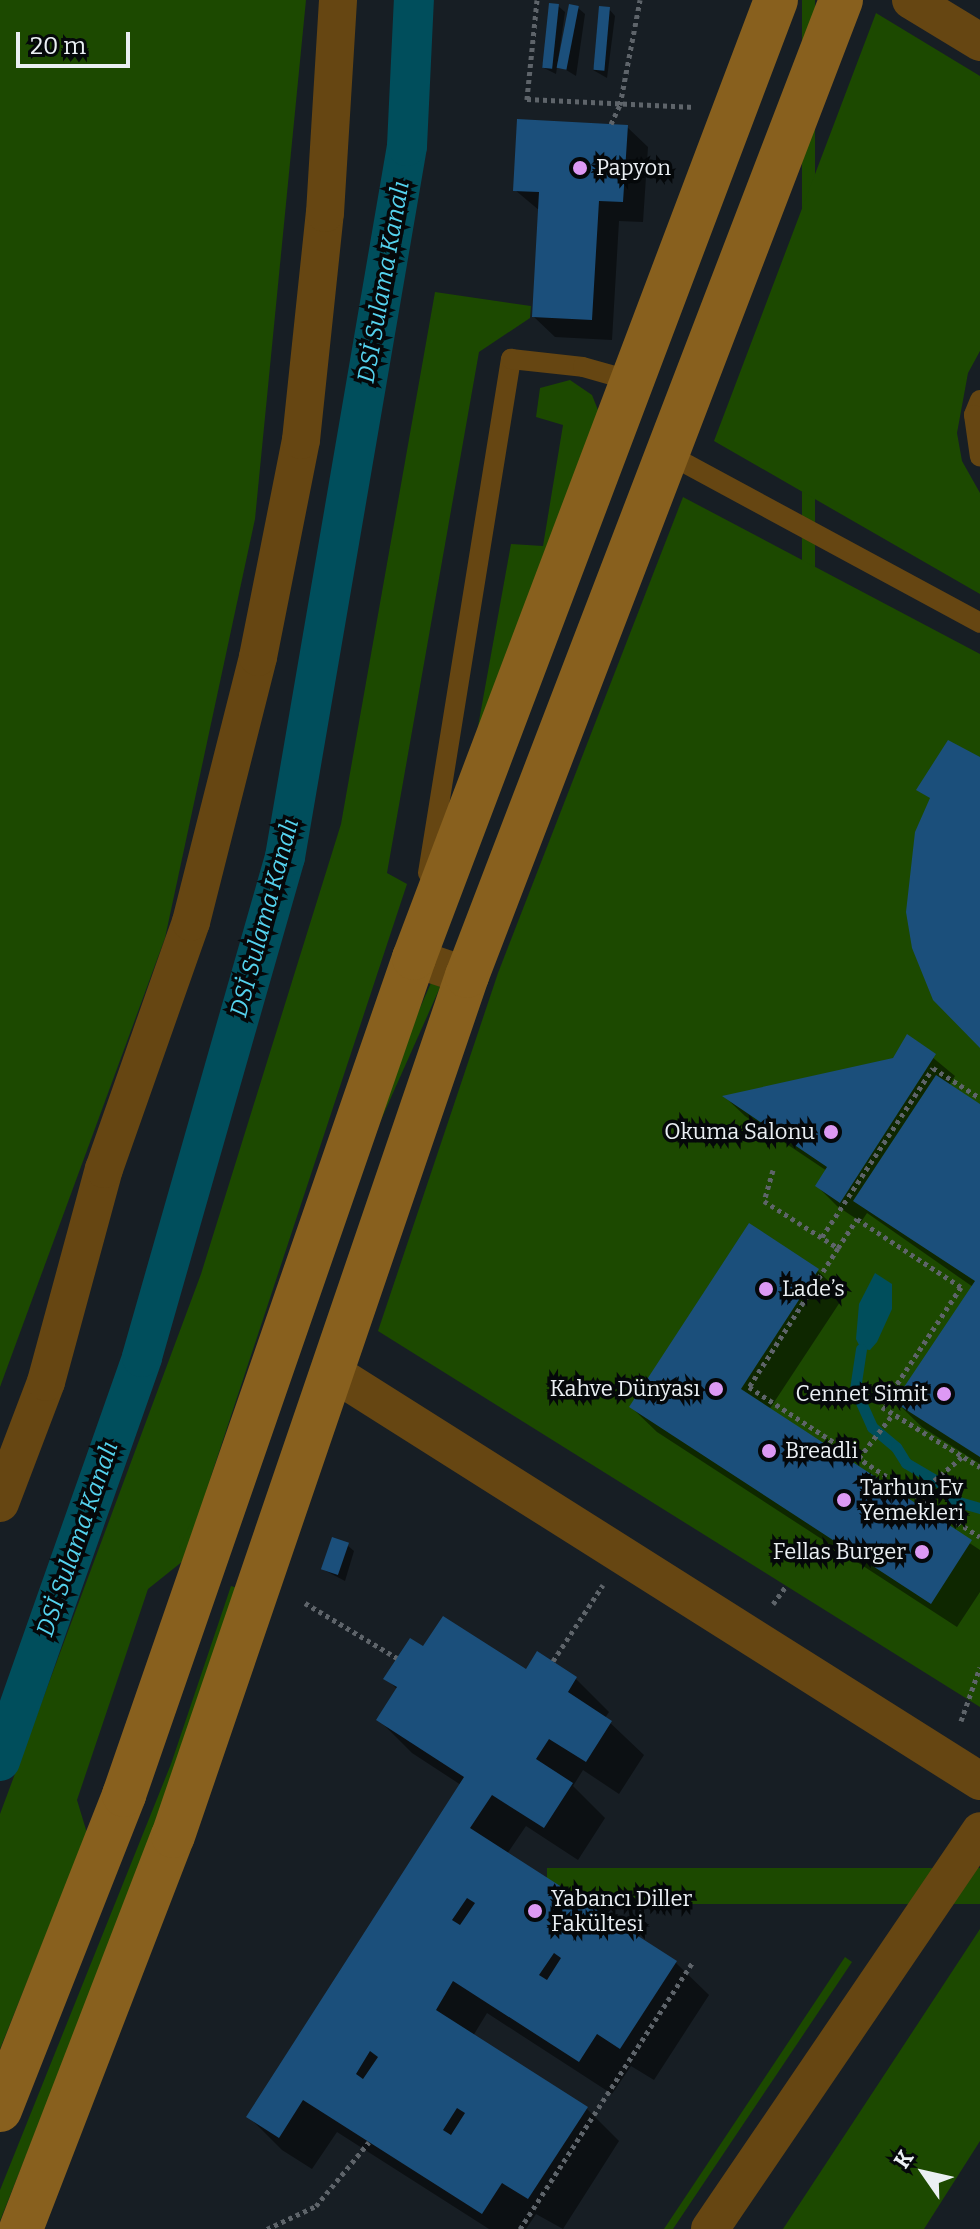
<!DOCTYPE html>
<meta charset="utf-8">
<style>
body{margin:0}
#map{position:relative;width:980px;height:2229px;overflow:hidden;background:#171e24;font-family:Bitter,serif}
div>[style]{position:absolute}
.green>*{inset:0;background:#1c4900;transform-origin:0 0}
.water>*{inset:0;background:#004e5c}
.shadow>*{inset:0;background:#0007}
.stream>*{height:11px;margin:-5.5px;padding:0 5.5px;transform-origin:5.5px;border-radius:5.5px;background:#004e5c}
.canal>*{height:40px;margin:-20px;padding:0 20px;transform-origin:20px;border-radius:20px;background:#004e5c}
.building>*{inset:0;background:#1b4f7b;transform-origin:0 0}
.path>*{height:5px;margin-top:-2.5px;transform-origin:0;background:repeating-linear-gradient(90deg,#5e646a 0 4px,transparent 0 8px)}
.lane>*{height:20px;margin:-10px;padding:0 10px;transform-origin:10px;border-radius:10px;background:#664612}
.street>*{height:38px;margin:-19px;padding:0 19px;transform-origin:19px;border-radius:19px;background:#664612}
.secondary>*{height:44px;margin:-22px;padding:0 22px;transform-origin:22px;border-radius:22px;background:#88601e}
.dots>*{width:22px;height:22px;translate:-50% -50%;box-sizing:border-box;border:4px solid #05080a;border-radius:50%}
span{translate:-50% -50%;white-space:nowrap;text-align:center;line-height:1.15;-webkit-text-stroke:7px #05080a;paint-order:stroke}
.poi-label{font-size:22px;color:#eaeff3}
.left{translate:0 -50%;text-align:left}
.right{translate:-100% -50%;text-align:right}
.water-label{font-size:24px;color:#55d2ee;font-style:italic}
.north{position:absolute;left:884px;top:2133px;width:80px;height:80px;-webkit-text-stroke:6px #05080a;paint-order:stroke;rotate:304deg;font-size:22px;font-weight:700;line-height:32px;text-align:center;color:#eaeff3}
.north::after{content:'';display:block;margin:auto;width:28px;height:36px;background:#eaeff3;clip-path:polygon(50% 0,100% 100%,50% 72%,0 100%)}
.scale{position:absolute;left:16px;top:32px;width:114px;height:36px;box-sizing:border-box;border:4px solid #eaeff3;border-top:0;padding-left:10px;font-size:24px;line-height:28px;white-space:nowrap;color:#eaeff3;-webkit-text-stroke:6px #05080a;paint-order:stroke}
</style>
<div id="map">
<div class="green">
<div style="clip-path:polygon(0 0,306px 0,255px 519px,165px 938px,0 1387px)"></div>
<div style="left:802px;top:0;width:13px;height:995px"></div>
<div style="clip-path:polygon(876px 13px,980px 76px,980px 351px,968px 373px,957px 433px,962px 461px,980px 493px,980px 594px,714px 441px)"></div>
<div style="clip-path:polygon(435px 292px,531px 306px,530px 318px,479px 352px,387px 873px,407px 884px,183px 1561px,148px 1589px,77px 1800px,87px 1833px,0 2049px,0 1814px,201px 1274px,341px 824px)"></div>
<div style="clip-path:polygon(570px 380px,592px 395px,600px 415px,477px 732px,511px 544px,543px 546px,563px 425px,536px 417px,540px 388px)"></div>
<div style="clip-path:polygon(683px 497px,980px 654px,980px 1707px,378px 1331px,498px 973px)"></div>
<div style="left:431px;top:983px;width:10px;height:619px;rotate:24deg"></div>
<div style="clip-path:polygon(231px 1586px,242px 1589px,180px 1768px,0 2221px,0 2190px,171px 1764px)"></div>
<div style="left:980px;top:1868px;width:36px;height:433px;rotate:90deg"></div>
<div style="clip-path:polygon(980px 1929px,980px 2141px,924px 2229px,783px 2229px)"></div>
<div style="clip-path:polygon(845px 1957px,852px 1962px,673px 2229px,664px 2229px)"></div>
</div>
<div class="water">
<div style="clip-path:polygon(875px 1273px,892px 1284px,892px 1309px,877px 1342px,870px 1350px,861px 1349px,856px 1339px,859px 1304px)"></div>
</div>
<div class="shadow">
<div style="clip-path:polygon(558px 6px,565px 12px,556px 74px,542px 67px)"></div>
<div style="clip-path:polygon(578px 8px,585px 14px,576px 76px,563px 68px)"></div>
<div style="clip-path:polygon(609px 9px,615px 16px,607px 78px,593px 70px)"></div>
<div style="clip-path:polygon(627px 127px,648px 147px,643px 222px,619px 221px,612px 340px,555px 337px,534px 317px,540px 211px,515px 190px)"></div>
<div style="clip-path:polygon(908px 1037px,955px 1076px,949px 1086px,980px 1107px,980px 1464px,922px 1427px,896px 1402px,973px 1287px,867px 1213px,861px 1222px,837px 1206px,817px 1186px,827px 1171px,745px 1116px,726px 1098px,894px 1060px)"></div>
<div style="clip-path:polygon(750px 1226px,818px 1271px,844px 1296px,769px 1410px,980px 1550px,980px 1592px,957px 1627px,657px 1432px,631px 1407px)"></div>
<div style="clip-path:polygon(347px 1545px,354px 1551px,345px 1581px,324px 1570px)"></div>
<div style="clip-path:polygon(424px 1649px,527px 1672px,538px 1654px,576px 1679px,609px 1712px,605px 1718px,644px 1755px,619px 1794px,583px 1770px,573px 1786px,605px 1818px,578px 1860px,526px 1826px,507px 1854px,676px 1963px,709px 1995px,654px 2080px,631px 2066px,612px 2094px,487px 2013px,473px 2036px,586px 2108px,619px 2141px,563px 2229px,536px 2214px,526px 2229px,489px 2229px,337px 2132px,312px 2169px,282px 2150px,249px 2117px,461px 1785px,412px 1753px,379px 1720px,398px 1690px,386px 1678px)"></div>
</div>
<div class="stream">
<div style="left:861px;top:1349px;width:40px;rotate:98.5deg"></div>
<div style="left:855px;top:1389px;width:42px;rotate:65.9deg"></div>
<div style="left:872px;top:1427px;width:31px;rotate:40deg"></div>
<div style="left:896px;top:1447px;width:19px;rotate:58deg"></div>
<div style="left:906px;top:1463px;width:42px;rotate:30.3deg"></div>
<div style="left:942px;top:1484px;width:19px;rotate:58deg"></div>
<div style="left:952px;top:1500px;width:29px;rotate:16deg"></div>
</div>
<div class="canal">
<div style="left:0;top:1761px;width:428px;rotate:-70.6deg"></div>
<div style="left:142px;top:1357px;width:520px;rotate:-74.04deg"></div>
<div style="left:285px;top:857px;width:721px;rotate:-80.26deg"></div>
<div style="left:407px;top:146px;width:146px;rotate:-87.3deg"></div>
</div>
<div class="building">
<div style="left:549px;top:3px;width:10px;height:65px;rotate:6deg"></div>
<div style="left:569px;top:4px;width:10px;height:65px;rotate:11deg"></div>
<div style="left:599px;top:6px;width:11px;height:64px;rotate:5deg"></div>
<div style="clip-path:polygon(517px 119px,628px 125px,623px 202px,599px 201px,592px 320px,532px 317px,539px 192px,513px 191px)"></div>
<div style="clip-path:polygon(948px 740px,980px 757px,980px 1048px,933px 1000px,912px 948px,906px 912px,915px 832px,930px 798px,916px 790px)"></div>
<div style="clip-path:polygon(907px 1034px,936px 1054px,840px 1203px,815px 1186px,827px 1167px,722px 1096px,893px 1058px)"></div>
<div style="clip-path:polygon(936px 1075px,980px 1104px,980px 1457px,894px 1402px,975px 1281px,853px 1201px)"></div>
<div style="clip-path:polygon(749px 1223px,819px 1269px,741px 1389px,972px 1540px,931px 1604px,629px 1407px)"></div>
<div style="left:332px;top:1537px;width:18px;height:34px;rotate:19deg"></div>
<div style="clip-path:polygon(evenodd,443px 1616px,526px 1669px,537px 1651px,577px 1677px,568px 1692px,612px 1721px,586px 1762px,549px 1739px,536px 1759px,573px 1783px,544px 1828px,492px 1795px,470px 1828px,677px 1961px,620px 2049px,597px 2034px,579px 2062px,453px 1981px,436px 2010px,588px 2107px,528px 2199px,502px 2183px,482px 2214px,303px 2100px,279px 2138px,246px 2117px,464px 1777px,376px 1720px,397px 1687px,383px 1679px,410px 1638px,423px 1646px,443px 1616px,467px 1898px,475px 1903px,460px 1925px,452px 1920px,467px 1898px,443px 1616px,554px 1953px,561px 1958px,547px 1980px,539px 1975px,554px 1953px,443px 1616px,370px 2051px,378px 2057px,363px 2079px,356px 2074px,370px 2051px,443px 1616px,457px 2108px,465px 2113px,451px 2135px,443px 2130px,457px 2108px)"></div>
</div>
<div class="path">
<div style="left:537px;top:0;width:100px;rotate:95.8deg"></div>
<div style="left:527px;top:99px;width:168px;rotate:2.7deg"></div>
<div style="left:611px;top:124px;width:21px;rotate:-65deg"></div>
<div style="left:620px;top:105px;width:107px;rotate:-79.2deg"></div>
<div style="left:773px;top:1170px;width:32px;rotate:106deg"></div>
<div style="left:764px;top:1201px;width:88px;rotate:32.4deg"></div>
<div style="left:838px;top:1248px;width:165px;rotate:122.6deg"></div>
<div style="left:749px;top:1387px;width:275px;rotate:33deg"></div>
<div style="left:822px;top:1237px;width:202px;rotate:-56.7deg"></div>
<div style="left:933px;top:1068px;width:56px;rotate:32.6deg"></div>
<div style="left:838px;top:1248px;width:35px;rotate:-57deg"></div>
<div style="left:857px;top:1219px;width:124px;rotate:33.2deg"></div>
<div style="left:961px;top:1287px;width:144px;rotate:123.4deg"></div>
<div style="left:882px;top:1407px;width:115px;rotate:31.5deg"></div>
<div style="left:859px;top:1458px;width:56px;rotate:-52.3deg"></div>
<div style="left:916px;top:1496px;width:60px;rotate:-40.3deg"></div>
<div style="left:305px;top:1603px;width:107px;rotate:30.9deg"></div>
<div style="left:773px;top:1604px;width:22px;rotate:-54deg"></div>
<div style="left:553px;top:1661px;width:91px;rotate:-56.7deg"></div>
<div style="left:961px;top:1721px;width:57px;rotate:-70.6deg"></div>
<div style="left:267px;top:2229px;width:54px;rotate:-25.1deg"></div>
<div style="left:316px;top:2206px;width:83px;rotate:-50.4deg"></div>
<div style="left:520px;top:2229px;width:318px;rotate:-57.1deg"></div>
</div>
<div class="lane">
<div style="left:980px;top:400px;width:16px;rotate:112deg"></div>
<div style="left:974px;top:415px;width:42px;rotate:81.9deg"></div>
<div style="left:668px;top:454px;width:355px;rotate:28.4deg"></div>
<div style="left:428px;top:873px;width:521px;rotate:-80.83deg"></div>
<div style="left:511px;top:359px;width:72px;rotate:6.3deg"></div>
<div style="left:583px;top:367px;width:51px;rotate:15.9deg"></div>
</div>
<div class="street">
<div style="left:911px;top:0;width:81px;rotate:31.3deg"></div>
<div style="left:414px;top:958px;width:56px;rotate:18.8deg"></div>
<div style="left:334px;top:1373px;width:764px;rotate:32.28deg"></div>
<div style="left:0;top:1503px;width:129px;rotate:-69.2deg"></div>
<div style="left:46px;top:1382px;width:221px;rotate:-74.8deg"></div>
<div style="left:104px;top:1169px;width:262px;rotate:-70.6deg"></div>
<div style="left:191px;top:922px;width:273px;rotate:-75.8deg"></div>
<div style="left:258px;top:657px;width:221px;rotate:-78.8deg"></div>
<div style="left:301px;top:440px;width:228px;rotate:-84deg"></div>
<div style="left:325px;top:213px;width:213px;rotate:-86.5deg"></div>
<div style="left:710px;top:2229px;width:481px;rotate:-55.8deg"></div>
</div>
<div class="secondary">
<div style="left:0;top:2110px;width:339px;rotate:-68.5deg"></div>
<div style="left:124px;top:1795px;width:886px;rotate:-70.89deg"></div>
<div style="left:414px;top:958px;width:1024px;rotate:-69.3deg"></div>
<div style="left:21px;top:2229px;width:421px;rotate:-68.9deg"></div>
<div style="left:173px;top:1836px;width:909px;rotate:-71.13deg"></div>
<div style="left:467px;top:976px;width:1045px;rotate:-69.03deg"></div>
</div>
<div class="dots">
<div style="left:580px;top:168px;background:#dd99f4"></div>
<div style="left:831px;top:1132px;background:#dd99f4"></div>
<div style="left:766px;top:1289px;background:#dd99f4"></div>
<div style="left:716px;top:1389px;background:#dd99f4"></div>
<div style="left:944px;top:1394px;background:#dd99f4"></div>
<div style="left:769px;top:1451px;background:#dd99f4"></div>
<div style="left:844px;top:1500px;background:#dd99f4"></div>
<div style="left:922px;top:1552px;background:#dd99f4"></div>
<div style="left:535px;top:1911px;background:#dd99f4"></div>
</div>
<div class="poi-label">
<span class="left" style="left:596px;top:168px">Papyon</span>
<span class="right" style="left:815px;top:1132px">Okuma Salonu</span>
<span class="left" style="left:782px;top:1289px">Lade’s</span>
<span class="right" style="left:700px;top:1389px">Kahve Dünyası</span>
<span class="right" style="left:928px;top:1394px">Cennet Simit</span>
<span class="left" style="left:785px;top:1451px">Breadli</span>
<span class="left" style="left:860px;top:1500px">Tarhun Ev<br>Yemekleri</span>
<span class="right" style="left:906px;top:1552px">Fellas Burger</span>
<span class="left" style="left:551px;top:1911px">Yabancı Diller<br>Fakültesi</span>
</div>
<div class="water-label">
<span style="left:384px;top:282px;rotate:-80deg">DSİ Sulama Kanalı</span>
<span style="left:265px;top:918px;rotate:-75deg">DSİ Sulama Kanalı</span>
<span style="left:78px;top:1539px;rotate:-71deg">DSİ Sulama Kanalı</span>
</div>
<div class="north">K</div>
<div class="scale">20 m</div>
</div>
